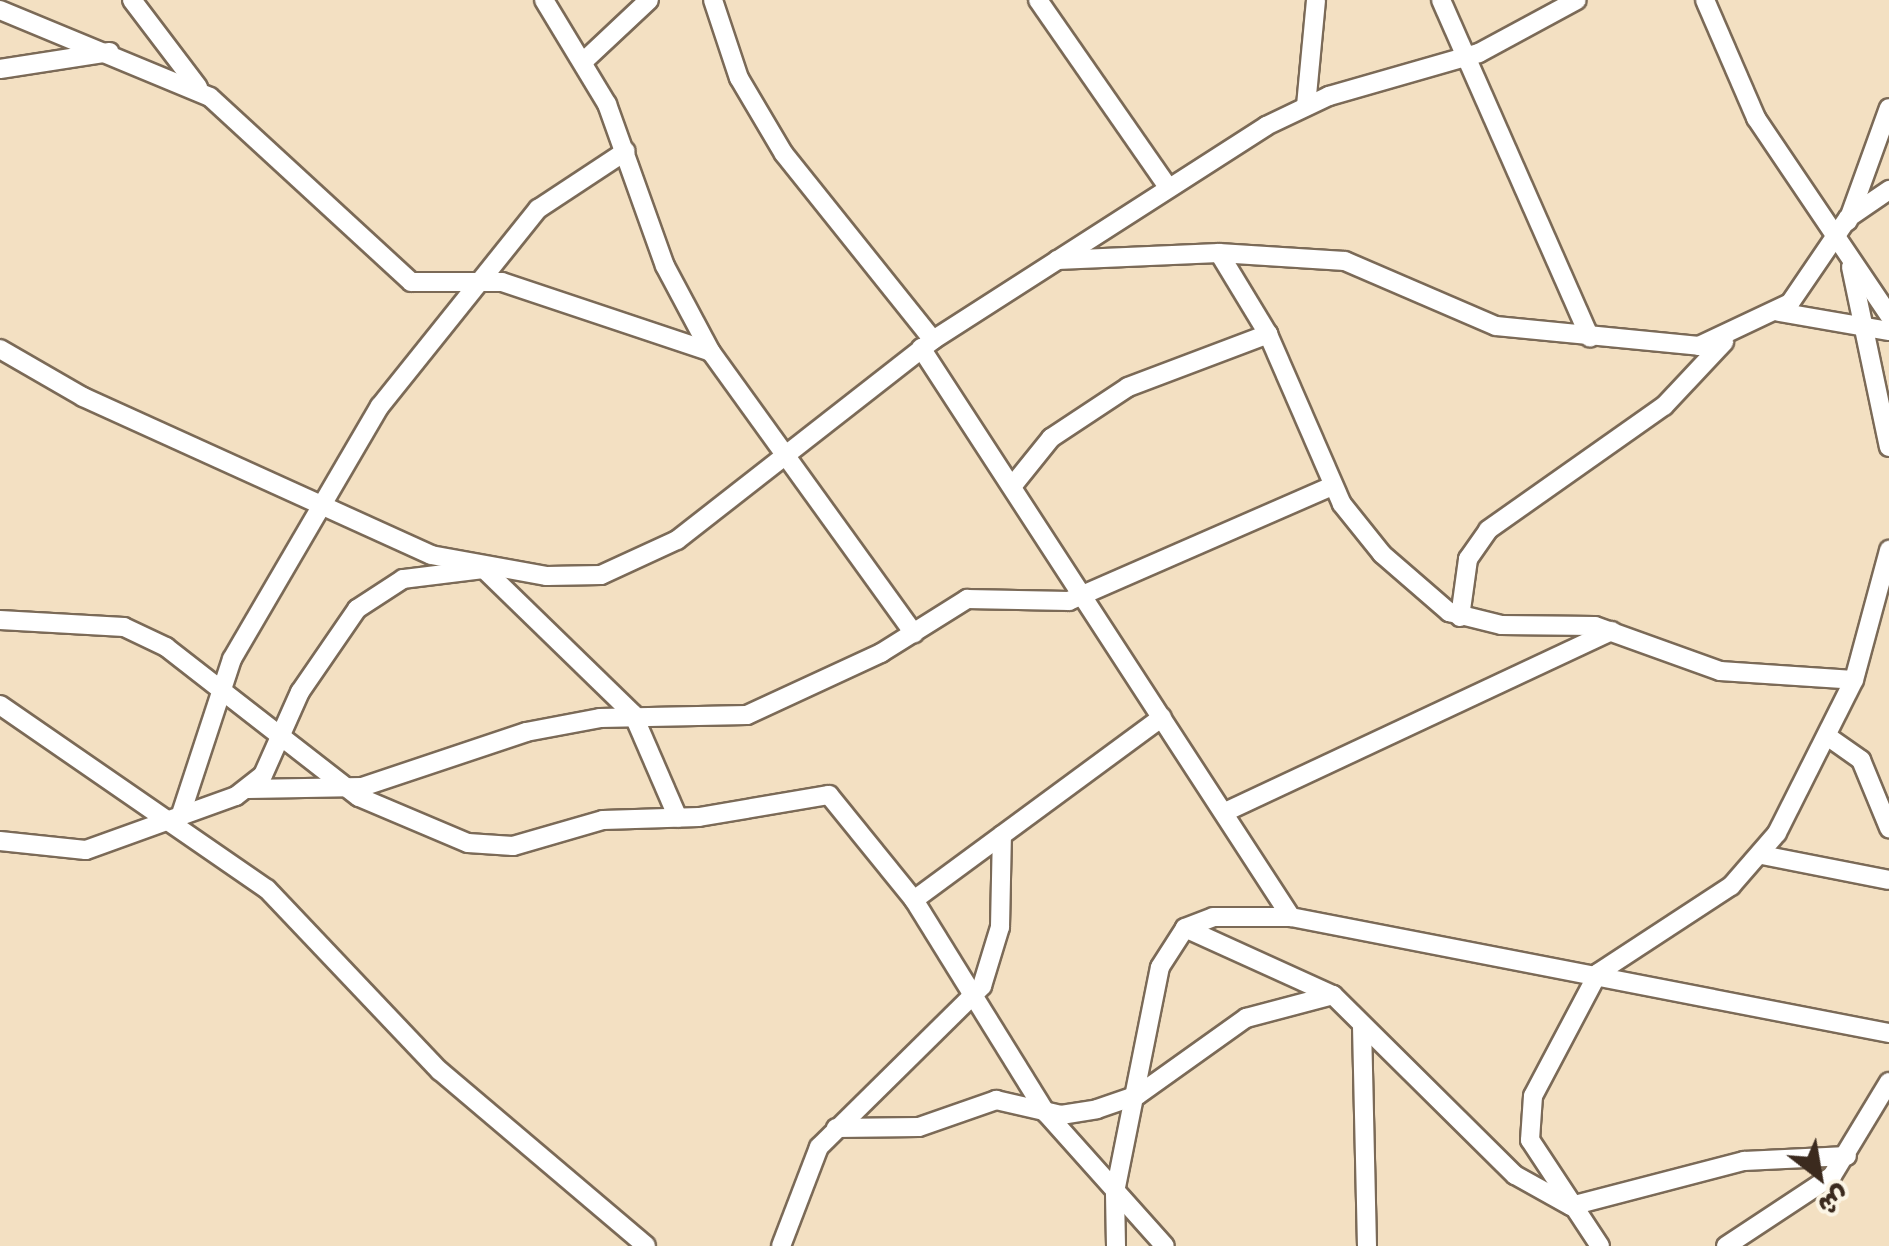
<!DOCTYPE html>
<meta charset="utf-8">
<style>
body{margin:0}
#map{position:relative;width:1889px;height:1246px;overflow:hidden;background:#f3e0c2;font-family:"Shantell Sans","Playpen Sans Arabic",sans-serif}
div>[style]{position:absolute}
.roads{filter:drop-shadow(2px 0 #7b6a57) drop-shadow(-2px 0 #7b6a57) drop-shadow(0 2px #7b6a57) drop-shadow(0 -2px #7b6a57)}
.minor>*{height:18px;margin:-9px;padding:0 9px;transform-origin:9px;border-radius:9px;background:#fff}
span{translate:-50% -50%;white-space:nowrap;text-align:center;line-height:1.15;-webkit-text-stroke:9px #fcf5e5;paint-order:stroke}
.north{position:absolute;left:1769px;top:1126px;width:100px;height:100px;-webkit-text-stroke:8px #fcf5e5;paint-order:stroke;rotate:149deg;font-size:28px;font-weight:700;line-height:40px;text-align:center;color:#3b2a1e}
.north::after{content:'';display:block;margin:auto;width:35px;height:45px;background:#3b2a1e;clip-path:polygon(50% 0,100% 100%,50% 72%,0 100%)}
</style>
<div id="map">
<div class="roads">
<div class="minor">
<div style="left:132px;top:0;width:109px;rotate:52.8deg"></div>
<div style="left:544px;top:0;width:122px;rotate:58.8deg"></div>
<div style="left:607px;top:104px;width:172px;rotate:70.3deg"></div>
<div style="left:665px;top:266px;width:98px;rotate:61.9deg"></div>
<div style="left:711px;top:352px;width:347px;rotate:54.2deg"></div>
<div style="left:713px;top:0;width:82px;rotate:71.6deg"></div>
<div style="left:739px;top:78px;width:88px;rotate:59.4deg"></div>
<div style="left:784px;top:154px;width:238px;rotate:51.3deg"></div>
<div style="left:1038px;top:0;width:228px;rotate:55.2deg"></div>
<div style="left:1441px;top:0;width:369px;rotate:66.2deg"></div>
<div style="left:1705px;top:0;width:129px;rotate:66.6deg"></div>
<div style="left:1756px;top:118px;width:238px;rotate:56deg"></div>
<div style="left:0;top:10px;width:227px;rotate:22.5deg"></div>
<div style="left:210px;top:97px;width:273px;rotate:42.6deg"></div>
<div style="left:411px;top:282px;width:91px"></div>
<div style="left:502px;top:282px;width:220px;rotate:18.5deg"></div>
<div style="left:584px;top:61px;width:89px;rotate:-43.2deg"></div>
<div style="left:0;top:69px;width:111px;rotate:-8.8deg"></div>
<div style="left:1306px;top:106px;width:106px;rotate:-84.6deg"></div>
<div style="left:1848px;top:221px;width:120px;rotate:-70.1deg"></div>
<div style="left:1219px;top:253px;width:95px;rotate:58.8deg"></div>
<div style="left:1268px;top:334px;width:185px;rotate:66.5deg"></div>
<div style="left:1342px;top:504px;width:64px;rotate:51.3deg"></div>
<div style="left:1382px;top:554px;width:89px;rotate:40.9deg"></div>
<div style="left:1449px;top:612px;width:54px;rotate:14deg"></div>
<div style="left:1501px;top:625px;width:94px;rotate:0.6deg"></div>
<div style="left:1595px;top:626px;width:133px;rotate:19.8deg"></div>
<div style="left:1720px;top:671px;width:134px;rotate:3.8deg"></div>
<div style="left:1057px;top:260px;width:162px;rotate:-2.5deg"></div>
<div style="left:1219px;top:253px;width:126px;rotate:3.6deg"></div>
<div style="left:1345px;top:261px;width:164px;rotate:23.3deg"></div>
<div style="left:1496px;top:326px;width:204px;rotate:5.6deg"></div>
<div style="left:1699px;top:346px;width:101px;rotate:-25.3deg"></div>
<div style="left:1790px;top:303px;width:103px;rotate:-55.7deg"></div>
<div style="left:1848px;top:218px;width:50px;rotate:-34.3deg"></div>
<div style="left:1851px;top:267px;width:184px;rotate:78.1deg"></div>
<div style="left:1779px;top:312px;width:112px;rotate:9.8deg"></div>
<div style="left:921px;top:348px;width:679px;rotate:56.97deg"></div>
<div style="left:0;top:349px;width:96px;rotate:30deg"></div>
<div style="left:83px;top:397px;width:382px;rotate:24.4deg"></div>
<div style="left:431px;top:555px;width:118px;rotate:10.3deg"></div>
<div style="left:547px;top:576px;width:54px;rotate:-1.1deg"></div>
<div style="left:601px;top:575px;width:84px;rotate:-24.7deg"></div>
<div style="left:677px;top:540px;width:325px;rotate:-38deg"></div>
<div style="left:933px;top:340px;width:396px;rotate:-32.7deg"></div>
<div style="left:1266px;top:126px;width:70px;rotate:-25.5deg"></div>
<div style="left:1329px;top:96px;width:156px;rotate:-16deg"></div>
<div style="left:1479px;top:53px;width:111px;rotate:-28.4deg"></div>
<div style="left:1014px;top:484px;width:59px;rotate:-51.2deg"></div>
<div style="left:1051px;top:438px;width:92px;rotate:-33.5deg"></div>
<div style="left:1128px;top:387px;width:150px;rotate:-20.7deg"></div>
<div style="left:1460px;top:617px;width:59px;rotate:-82.1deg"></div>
<div style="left:1468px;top:559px;width:35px;rotate:-55deg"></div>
<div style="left:1488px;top:530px;width:215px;rotate:-35.2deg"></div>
<div style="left:1664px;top:406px;width:88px;rotate:-46.8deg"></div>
<div style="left:0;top:620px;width:124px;rotate:3.2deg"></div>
<div style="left:124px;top:627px;width:47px;rotate:25.5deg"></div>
<div style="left:166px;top:647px;width:244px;rotate:37.9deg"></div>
<div style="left:359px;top:797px;width:118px;rotate:22.9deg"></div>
<div style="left:468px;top:843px;width:45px;rotate:3.8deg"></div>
<div style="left:513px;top:846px;width:94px;rotate:-16.1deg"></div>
<div style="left:603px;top:820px;width:96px;rotate:-1.8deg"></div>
<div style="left:699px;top:817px;width:132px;rotate:-9.6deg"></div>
<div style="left:829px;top:795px;width:135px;rotate:51deg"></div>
<div style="left:914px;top:900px;width:251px;rotate:58.2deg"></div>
<div style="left:1046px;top:1113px;width:178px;rotate:48.2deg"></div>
<div style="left:0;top:705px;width:324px;rotate:34.6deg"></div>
<div style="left:267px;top:889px;width:251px;rotate:46.5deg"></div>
<div style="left:440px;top:1071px;width:270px;rotate:40.3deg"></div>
<div style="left:1827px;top:736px;width:42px;rotate:35.2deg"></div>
<div style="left:1861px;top:760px;width:74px;rotate:67.6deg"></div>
<div style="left:248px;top:789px;width:114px;rotate:-1deg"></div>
<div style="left:362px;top:787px;width:173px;rotate:-18.5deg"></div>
<div style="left:526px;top:732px;width:75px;rotate:-10.7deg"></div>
<div style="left:600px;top:718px;width:147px;rotate:-1.2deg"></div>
<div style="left:747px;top:715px;width:148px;rotate:-24.8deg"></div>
<div style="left:881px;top:653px;width:102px;rotate:-32.1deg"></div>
<div style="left:967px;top:599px;width:102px;rotate:1.1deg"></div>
<div style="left:1069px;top:601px;width:287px;rotate:-23.6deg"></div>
<div style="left:1225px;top:812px;width:427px;rotate:-25.1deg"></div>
<div style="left:181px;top:814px;width:163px;rotate:-71.8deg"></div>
<div style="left:232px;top:659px;width:293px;rotate:-59.7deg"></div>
<div style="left:380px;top:406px;width:253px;rotate:-51.3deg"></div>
<div style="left:538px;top:209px;width:105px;rotate:-33.4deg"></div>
<div style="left:0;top:841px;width:86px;rotate:6deg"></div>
<div style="left:86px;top:850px;width:159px;rotate:-19.8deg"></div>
<div style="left:236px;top:796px;width:34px;rotate:-38deg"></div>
<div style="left:263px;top:775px;width:91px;rotate:-66deg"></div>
<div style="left:300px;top:692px;width:101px;rotate:-55.5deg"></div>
<div style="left:357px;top:609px;width:55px;rotate:-33.1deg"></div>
<div style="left:403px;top:579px;width:82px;rotate:-7deg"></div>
<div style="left:484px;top:569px;width:208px;rotate:44.2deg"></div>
<div style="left:633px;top:714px;width:113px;rotate:66.6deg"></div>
<div style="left:1762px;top:855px;width:129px;rotate:11.1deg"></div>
<div style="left:914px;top:900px;width:308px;rotate:-36.4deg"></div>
<div style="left:1185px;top:928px;width:162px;rotate:24.4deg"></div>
<div style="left:1333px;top:995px;width:256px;rotate:44.7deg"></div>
<div style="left:1515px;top:1175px;width:64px;rotate:29deg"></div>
<div style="left:1571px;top:1206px;width:179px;rotate:-14.6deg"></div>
<div style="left:1744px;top:1161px;width:103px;rotate:-2.8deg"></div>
<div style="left:1362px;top:1026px;width:220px;rotate:88.7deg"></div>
<div style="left:836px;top:1128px;width:83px;rotate:-0.7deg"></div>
<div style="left:919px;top:1127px;width:82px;rotate:-19.3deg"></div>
<div style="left:996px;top:1100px;width:67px;rotate:13deg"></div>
<div style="left:1061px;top:1115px;width:36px;rotate:-9deg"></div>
<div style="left:1097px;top:1109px;width:43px;rotate:-18.9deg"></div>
<div style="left:1138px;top:1095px;width:133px;rotate:-35.5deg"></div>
<div style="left:1246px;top:1018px;width:90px;rotate:-14.8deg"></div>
<div style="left:781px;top:1246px;width:106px;rotate:-69deg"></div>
<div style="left:819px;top:1147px;width:229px;rotate:-44.6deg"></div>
<div style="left:982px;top:986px;width:62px;rotate:-73deg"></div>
<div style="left:1000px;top:927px;width:92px;rotate:-88.8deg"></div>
<div style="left:1116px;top:1246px;width:54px;rotate:-91.1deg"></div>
<div style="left:1115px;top:1192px;width:229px;rotate:-78.7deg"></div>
<div style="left:1160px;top:967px;width:46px;rotate:-57.3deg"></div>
<div style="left:1185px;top:928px;width:30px;rotate:-21deg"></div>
<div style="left:1213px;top:917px;width:78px"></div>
<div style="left:1291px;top:917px;width:609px;rotate:10.98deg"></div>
<div style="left:1600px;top:1246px;width:127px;rotate:-123.4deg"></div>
<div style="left:1530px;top:1140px;width:44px;rotate:-86.1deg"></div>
<div style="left:1533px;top:1096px;width:139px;rotate:-62.1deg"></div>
<div style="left:1598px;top:973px;width:159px;rotate:-33.2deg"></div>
<div style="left:1731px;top:886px;width:70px;rotate:-49deg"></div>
<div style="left:1777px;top:833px;width:171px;rotate:-63.3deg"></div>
<div style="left:1854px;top:680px;width:135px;rotate:-74.9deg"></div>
<div style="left:1726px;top:1246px;width:127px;rotate:-33.4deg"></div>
<div style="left:1832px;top:1176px;width:110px;rotate:-58.8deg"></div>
</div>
</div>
<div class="north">ش</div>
</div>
